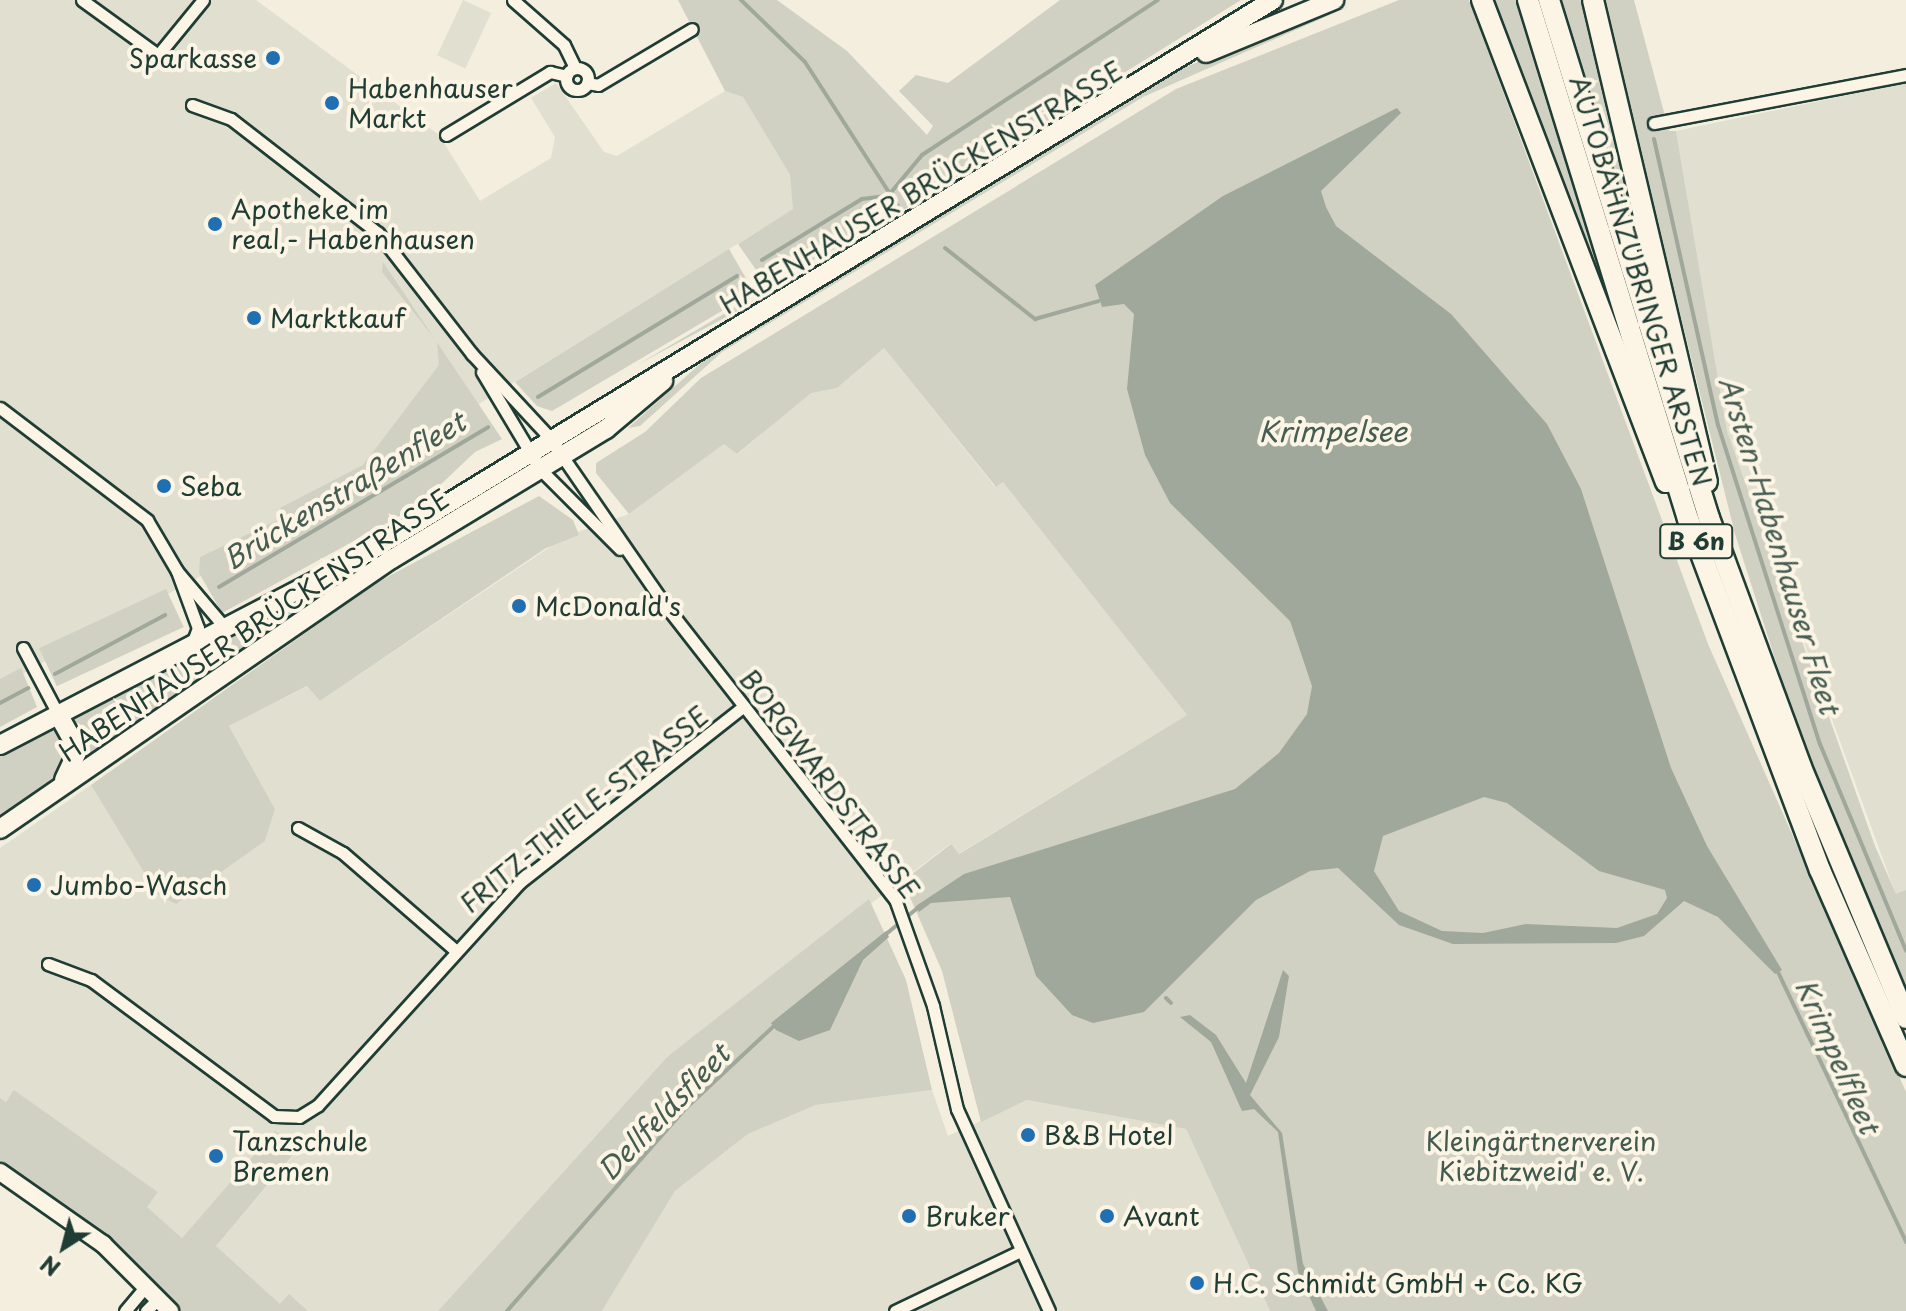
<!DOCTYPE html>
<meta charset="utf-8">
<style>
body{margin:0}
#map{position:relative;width:1906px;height:1311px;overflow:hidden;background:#f3eede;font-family:"Playpen Sans",sans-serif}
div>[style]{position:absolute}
.built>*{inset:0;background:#e1dfd0;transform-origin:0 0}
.green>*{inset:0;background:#d0d1c2;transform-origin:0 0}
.water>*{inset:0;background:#a0a89b}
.stream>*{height:4px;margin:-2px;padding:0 2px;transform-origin:2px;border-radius:2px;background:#a0a89b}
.roads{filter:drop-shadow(2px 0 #1f3d34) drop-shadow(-2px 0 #1f3d34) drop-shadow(0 2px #1f3d34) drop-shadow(0 -2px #1f3d34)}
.street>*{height:11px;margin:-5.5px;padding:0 5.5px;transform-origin:5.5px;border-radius:5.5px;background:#fcf5e5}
.street>.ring{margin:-5.5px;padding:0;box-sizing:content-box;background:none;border:11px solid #fcf5e5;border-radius:50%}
.secondary>*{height:16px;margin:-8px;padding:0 8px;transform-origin:8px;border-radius:8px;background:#fcf5e5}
.primary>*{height:18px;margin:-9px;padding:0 9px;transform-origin:9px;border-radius:9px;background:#fcf5e5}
.highway>*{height:20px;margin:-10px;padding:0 10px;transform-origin:10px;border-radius:10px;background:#fcf5e5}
.dots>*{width:22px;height:22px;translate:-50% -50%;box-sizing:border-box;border:4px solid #fcf5e5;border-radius:50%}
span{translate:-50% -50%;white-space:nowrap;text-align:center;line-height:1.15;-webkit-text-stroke:8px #fcf5e5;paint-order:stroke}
.shield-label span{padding:2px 6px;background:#fcf5e5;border:2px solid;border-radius:6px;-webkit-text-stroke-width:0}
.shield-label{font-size:24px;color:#1f3d34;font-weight:700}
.poi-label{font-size:26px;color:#1f3d34}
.right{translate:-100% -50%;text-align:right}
.left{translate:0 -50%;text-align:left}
.street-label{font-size:26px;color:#1f3d34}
.park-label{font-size:26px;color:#425b50}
.water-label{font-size:28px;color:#465d53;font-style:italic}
.north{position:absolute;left:24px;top:1207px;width:80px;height:80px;-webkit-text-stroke:6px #fcf5e5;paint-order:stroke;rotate:216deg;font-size:22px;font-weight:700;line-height:32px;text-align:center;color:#1f3d34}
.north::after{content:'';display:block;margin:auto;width:28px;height:36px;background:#1f3d34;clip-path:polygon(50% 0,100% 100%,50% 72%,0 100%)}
</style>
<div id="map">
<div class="built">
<div style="clip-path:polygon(0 0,256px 0,439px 135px,480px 201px,551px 158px,555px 137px,531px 98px,556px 83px,604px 152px,617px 156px,725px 91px,743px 97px,790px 175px,794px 209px,199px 577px,0 686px)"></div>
<div style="left:463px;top:0;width:31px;height:61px;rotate:25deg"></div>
<div style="clip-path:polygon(1906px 83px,1906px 890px,1896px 895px,1727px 431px,1676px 131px)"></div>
<div style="clip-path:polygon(884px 348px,995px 487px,1003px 481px,1187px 715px,958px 854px,950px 844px,667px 1057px,438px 1311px,308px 1311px,289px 1295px,280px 1305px,216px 1246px,298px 1150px,275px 1132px,182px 1238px,146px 1207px,158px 1192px,15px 1091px,6px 1102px,0 1098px,0 848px,91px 785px,157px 894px,265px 841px,275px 809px,229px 726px,308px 686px,320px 701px,566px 536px,629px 514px,724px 444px,738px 454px,811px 392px,837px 388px)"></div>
<div style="clip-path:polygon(932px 1090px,948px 1136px,1027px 1100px,1186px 1129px,1270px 1311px,602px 1311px,675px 1191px,748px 1134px,816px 1105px)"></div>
</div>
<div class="green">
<div style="clip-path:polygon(678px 0,777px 0,847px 51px,927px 135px,933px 126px,899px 91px,916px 75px,948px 83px,1060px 0,1241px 0,868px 232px,766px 284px,738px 244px,793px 209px,790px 175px,743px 97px,725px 91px)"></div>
<div style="clip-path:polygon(1399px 0,1469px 0,1708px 644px,1906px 1092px,1906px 1311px,1270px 1311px,1186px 1129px,1027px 1100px,981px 1122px,942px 971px,903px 881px,951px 844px,959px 854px,1187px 715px,1003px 482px,996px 487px,884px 348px,837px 388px,811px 393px,737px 454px,724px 444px,629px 514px,596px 473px,596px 463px,645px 432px,701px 378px,1176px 89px)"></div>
<div style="clip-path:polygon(1488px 0,1520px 0,1627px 361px)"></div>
<div style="clip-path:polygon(1558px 0,1583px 0,1670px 358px)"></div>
<div style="clip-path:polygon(1602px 0,1634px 0,1669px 131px,1676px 131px,1727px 431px,1875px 846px,1896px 894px,1906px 890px,1906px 988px,1794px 718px,1735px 534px)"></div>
<div style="clip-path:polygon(1350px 6px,1143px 97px,722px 352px,640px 426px,628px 428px,709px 356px,1182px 68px)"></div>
<div style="clip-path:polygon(729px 249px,754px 292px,552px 411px,537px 406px,515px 382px)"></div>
<div style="clip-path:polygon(383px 262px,502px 439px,475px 452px,418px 506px,222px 613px,199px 573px,200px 557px,284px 517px,280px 508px,363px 465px,439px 365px,437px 342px,382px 272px)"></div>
<div style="clip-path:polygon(744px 302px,739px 310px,637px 365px)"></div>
<div style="clip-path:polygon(539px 496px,573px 520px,579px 535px,546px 548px,320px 701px,307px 686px,229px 726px,275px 809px,265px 841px,176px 904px,157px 894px,91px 785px,376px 583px)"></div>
<div style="clip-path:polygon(430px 524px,84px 764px,68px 717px)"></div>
<div style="left:166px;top:589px;width:42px;height:140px;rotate:65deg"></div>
<div style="clip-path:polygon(21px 668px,37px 707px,0 727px,0 679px)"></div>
<div style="clip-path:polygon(53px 725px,68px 754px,58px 775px,0 815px,0 751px)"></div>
<div style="clip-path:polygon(869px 899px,906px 980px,932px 1090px,816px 1105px,748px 1134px,675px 1191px,602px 1311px,438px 1311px,667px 1057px)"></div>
<div style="clip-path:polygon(14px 1090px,158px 1192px,147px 1207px,182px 1238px,275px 1131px,298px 1149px,216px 1246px,280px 1304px,289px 1294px,308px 1311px,180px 1311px,84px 1221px,0 1164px,0 1098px,6px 1102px)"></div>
</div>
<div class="water">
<div style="clip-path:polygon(evenodd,1397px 108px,1401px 113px,1321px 191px,1326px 207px,1336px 226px,1451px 314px,1547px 424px,1581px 489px,1671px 768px,1707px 846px,1782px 970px,1775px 974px,1718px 917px,1684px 901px,1644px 936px,1616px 943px,1453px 944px,1399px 925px,1338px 868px,1310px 871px,1256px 900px,1144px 1012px,1093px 1023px,1072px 1015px,1036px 976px,1010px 897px,931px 903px,919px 912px,916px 906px,964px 874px,1235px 789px,1279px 753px,1307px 714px,1312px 686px,1290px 621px,1170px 503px,1145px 455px,1127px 389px,1134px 314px,1124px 304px,1102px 307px,1095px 285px,1223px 196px,1397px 108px,1484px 797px,1507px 803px,1599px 871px,1665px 890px,1667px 898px,1657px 914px,1617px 928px,1526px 924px,1483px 933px,1442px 931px,1399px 911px,1374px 871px,1383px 836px,1484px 797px)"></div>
<div style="clip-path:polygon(886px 931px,889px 937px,863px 960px,830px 1030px,799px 1041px,776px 1030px,771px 1023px)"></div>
<div style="clip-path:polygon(1283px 970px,1289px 976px,1279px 1037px,1250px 1095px,1282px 1133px,1303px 1264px,1328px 1311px,1316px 1311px,1298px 1272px,1278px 1132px,1254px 1109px,1242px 1111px,1211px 1042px,1180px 1017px,1190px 1015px,1216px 1035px,1246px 1083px)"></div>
</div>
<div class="stream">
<div style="left:741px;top:0;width:89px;rotate:44.1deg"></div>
<div style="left:805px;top:62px;width:174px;rotate:57.2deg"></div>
<div style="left:1654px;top:139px;width:293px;rotate:77.4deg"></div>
<div style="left:1718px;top:425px;width:335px;rotate:72.3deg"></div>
<div style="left:1820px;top:744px;width:224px;rotate:67.4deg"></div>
<div style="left:888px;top:196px;width:53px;rotate:-50.3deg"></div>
<div style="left:922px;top:155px;width:282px;rotate:-33.3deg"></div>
<div style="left:945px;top:248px;width:115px;rotate:38.3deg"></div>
<div style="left:1035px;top:319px;width:66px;rotate:-15.7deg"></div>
<div style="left:762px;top:260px;width:117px;rotate:-31.4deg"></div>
<div style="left:862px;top:199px;width:26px;rotate:-7deg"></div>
<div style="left:538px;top:397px;width:233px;rotate:-31.3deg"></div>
<div style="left:219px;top:587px;width:313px;rotate:-30.7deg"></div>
<div style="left:55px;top:674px;width:125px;rotate:-28.2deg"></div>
<div style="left:0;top:703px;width:32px;rotate:-28deg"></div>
<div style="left:885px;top:935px;width:47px;rotate:-39.8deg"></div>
<div style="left:1778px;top:972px;width:299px;rotate:64.6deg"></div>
<div style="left:1166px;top:998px;width:7px;rotate:45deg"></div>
<div style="left:507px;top:1311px;width:271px;rotate:-48.6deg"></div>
<div style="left:686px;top:1108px;width:123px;rotate:-43deg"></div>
</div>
<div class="roads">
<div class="street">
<div style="left:82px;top:0;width:94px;rotate:35.9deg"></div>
<div style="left:158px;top:55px;width:71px;rotate:-50.7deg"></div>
<div style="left:513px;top:0;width:68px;rotate:41.4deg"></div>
<div style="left:564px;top:45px;width:25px;rotate:64deg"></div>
<div class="ring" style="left:566px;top:68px;width:11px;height:11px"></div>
<div style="left:587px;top:83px;width:11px;rotate:10deg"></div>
<div style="left:598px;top:85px;width:109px;rotate:-30.8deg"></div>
<div style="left:192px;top:105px;width:41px;rotate:19.7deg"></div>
<div style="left:231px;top:119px;width:186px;rotate:37.8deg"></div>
<div style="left:378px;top:233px;width:153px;rotate:52.2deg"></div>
<div style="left:472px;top:354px;width:113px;rotate:47.1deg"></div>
<div style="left:549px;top:437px;width:204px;rotate:55.4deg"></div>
<div style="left:665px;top:605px;width:373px;rotate:52deg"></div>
<div style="left:895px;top:899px;width:114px;rotate:70.4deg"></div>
<div style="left:933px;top:1006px;width:106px;rotate:76.9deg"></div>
<div style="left:957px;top:1109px;width:222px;rotate:65.5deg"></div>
<div style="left:1654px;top:123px;width:257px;rotate:-10.8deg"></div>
<div style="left:446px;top:135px;width:122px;rotate:-31.2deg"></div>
<div style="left:550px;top:72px;width:17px;rotate:13deg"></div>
<div style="left:482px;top:372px;width:113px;rotate:59.1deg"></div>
<div style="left:540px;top:469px;width:113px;rotate:45deg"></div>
<div style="left:0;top:408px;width:185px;rotate:37.3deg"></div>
<div style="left:147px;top:520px;width:59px;rotate:59.5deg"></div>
<div style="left:177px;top:571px;width:61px;rotate:69.8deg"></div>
<div style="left:198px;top:628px;width:17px;rotate:111deg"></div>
<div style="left:177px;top:571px;width:76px;rotate:49.8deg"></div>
<div style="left:23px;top:648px;width:75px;rotate:62.1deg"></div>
<div style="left:298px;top:828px;width:51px;rotate:29.1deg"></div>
<div style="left:343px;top:853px;width:147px;rotate:40.9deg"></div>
<div style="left:48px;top:964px;width:46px;rotate:20.4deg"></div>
<div style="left:91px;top:980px;width:228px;rotate:36.6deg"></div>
<div style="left:274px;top:1116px;width:25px;rotate:2deg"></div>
<div style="left:299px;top:1117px;width:22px;rotate:-32deg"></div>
<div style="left:318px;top:1105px;width:299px;rotate:-47.8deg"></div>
<div style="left:519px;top:883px;width:286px;rotate:-38.2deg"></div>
<div style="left:125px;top:1311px;width:33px;rotate:-50deg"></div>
<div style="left:146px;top:1311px;width:17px;rotate:-45deg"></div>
<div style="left:895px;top:1311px;width:139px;rotate:-25.6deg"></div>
</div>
<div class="secondary">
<div style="left:0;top:1172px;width:126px;rotate:35deg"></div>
<div style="left:103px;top:1244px;width:95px;rotate:45deg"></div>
</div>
<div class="primary">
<div style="left:1206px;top:53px;width:139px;rotate:-22.5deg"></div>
<div style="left:58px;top:714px;width:41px;rotate:60.9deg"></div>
<div style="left:78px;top:750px;width:33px;rotate:115deg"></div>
<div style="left:0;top:745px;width:397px;rotate:-27.5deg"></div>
<div style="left:352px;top:562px;width:1079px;rotate:-31.39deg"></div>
<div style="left:0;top:829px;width:476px;rotate:-34.6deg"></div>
<div style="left:392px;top:559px;width:250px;rotate:-31.3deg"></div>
<div style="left:606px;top:429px;width:75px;rotate:-40.1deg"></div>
</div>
<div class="highway">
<div style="left:1482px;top:0;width:516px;rotate:69.11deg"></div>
<div style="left:1528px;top:0;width:543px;rotate:72.87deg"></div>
<div style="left:1688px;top:519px;width:375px;rotate:69.4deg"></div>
<div style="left:1820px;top:870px;width:214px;rotate:66.3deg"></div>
<div style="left:1549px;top:0;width:542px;rotate:72.84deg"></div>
<div style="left:1709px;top:518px;width:265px;rotate:69.7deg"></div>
<div style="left:1801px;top:767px;width:272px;rotate:67.3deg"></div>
<div style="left:1593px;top:0;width:495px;rotate:76.7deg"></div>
</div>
</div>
<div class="dots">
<div style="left:273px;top:58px;background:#1f6fb2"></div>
<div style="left:332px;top:103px;background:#1f6fb2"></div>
<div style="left:215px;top:224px;background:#1f6fb2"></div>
<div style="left:254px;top:318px;background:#1f6fb2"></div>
<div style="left:164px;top:486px;background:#1f6fb2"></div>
<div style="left:519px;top:606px;background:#1f6fb2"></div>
<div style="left:34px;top:885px;background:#1f6fb2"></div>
<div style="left:1028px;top:1135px;background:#1f6fb2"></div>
<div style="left:216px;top:1156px;background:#1f6fb2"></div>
<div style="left:909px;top:1216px;background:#1f6fb2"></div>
<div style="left:1107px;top:1216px;background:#1f6fb2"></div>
<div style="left:1197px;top:1283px;background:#1f6fb2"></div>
</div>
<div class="shield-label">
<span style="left:1696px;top:541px">B 6n</span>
</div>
<div class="poi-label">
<span class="right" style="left:257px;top:58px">Sparkasse</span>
<span class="left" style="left:348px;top:103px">Habenhauser<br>Markt</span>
<span class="left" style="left:231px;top:224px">Apotheke im<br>real,- Habenhausen</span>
<span class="left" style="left:270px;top:318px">Marktkauf</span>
<span class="left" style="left:180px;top:486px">Seba</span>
<span class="left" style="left:535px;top:606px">McDonald's</span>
<span class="left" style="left:50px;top:885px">Jumbo-Wasch</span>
<span class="left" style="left:1044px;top:1135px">B&amp;B Hotel</span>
<span class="left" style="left:232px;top:1156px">Tanzschule<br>Bremen</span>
<span class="left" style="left:925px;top:1216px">Bruker</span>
<span class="left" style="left:1123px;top:1216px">Avant</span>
<span class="left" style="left:1213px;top:1283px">H.C. Schmidt GmbH + Co. KG</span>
</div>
<div class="street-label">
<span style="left:921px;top:187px;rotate:-31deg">HABENHAUSER BRÜCKENSTRASSE</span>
<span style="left:1641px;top:281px;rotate:73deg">AUTOBAHNZUBRINGER ARSTEN</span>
<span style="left:254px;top:625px;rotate:-34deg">HABENHAUSER BRÜCKENSTRASSE</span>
<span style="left:830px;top:784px;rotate:53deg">BORGWARDSTRASSE</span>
<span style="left:584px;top:809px;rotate:-39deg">FRITZ-THIELE-STRASSE</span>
</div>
<div class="park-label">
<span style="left:1541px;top:1156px">Kleingärtnerverein<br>Kiebitzweid' e. V.</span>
</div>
<div class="water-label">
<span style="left:1333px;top:431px">Krimpelsee</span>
<span style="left:344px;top:490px;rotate:-31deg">Brückenstraßenfleet</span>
<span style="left:1780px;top:545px;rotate:73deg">Arsten-Habenhauser Fleet</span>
<span style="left:1838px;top:1056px;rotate:66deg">Krimpelfleet</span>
<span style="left:663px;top:1112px;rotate:-46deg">Dellfeldsfleet</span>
</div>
<div class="north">N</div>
</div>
